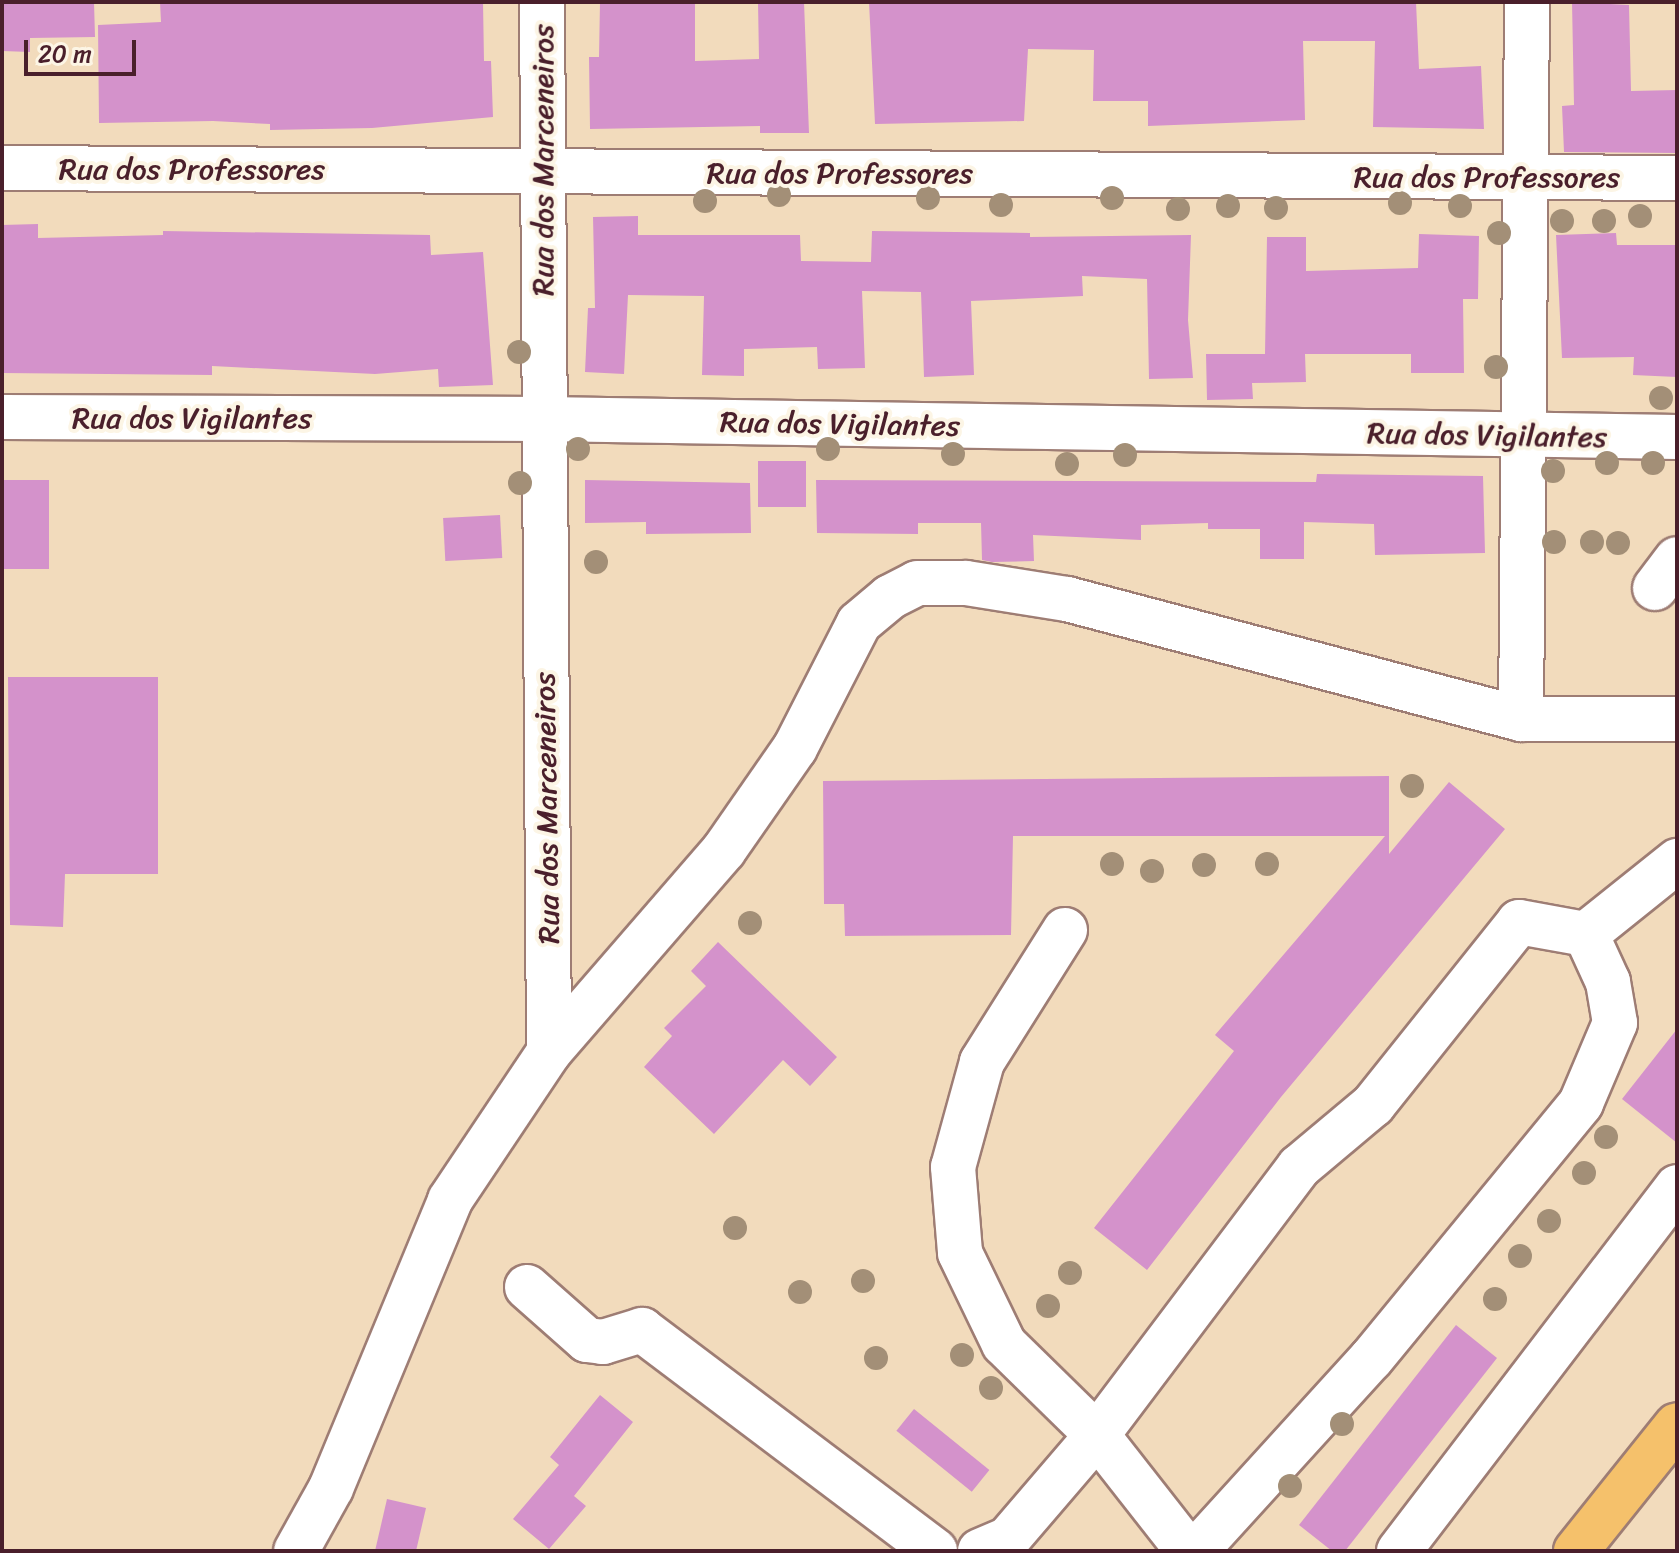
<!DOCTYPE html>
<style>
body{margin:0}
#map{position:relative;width:1679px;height:1553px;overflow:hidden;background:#f2dbbc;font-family:Sriracha,sans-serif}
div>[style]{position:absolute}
.building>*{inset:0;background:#d492cb;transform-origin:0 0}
.roads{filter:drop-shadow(2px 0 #9e7d74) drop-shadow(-2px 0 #9e7d74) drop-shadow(0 2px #9e7d74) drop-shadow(0 -2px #9e7d74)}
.minor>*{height:44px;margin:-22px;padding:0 22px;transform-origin:22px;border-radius:22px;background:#fff}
.major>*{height:44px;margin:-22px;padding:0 22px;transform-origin:22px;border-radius:22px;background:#f5c16b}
.trees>*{width:24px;height:24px;margin:-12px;border-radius:50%;background:#a38f77}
span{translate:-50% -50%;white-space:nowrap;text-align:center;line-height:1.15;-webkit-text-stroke:8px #fcf5e5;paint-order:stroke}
.street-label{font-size:30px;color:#4a1f2b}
.frame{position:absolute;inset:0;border:4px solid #4a1f2b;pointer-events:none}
.scale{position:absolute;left:24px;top:40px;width:112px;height:36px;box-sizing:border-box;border:4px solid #4a1f2b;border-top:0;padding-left:10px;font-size:24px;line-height:28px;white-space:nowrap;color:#4a1f2b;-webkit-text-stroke:6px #fcf5e5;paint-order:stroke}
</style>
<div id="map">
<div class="building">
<div style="clip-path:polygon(2px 2px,94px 2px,95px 37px,30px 38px,30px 52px,2px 51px)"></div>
<div style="clip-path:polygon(160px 2px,483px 2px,484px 61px,491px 61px,493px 117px,372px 128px,270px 130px,270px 124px,213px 121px,99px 123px,98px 25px,161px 22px)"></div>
<div style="clip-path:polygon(600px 2px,695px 2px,695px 61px,759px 59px,758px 2px,804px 2px,809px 133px,760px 133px,760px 126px,590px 129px,589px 57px,599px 57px)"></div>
<div style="clip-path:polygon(869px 2px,1416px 2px,1419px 69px,1481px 66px,1484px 129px,1373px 127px,1375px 41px,1303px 41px,1305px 120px,1148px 126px,1148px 101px,1093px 101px,1094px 50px,1028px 49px,1024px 121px,875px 124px)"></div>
<div style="clip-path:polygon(1572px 2px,1629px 5px,1631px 91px,1677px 90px,1677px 153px,1564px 152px,1562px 106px,1574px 105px)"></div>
<div style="clip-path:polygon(638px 216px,638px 235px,800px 235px,801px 261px,871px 262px,872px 231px,1030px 233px,1030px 237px,1191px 235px,1188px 320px,1193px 378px,1149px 379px,1147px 279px,1082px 276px,1083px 296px,971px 301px,974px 375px,924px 377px,921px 292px,862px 291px,865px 368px,818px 369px,817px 347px,744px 349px,744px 376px,702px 375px,704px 296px,628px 295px,624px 374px,585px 372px,588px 308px,595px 308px,593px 217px)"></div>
<div style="clip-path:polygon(38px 224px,38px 238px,163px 235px,163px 231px,430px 235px,431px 255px,483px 252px,493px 385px,439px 387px,438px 369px,375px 374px,212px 366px,212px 375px,2px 373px,2px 225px)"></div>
<div style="clip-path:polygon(1616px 233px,1617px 245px,1677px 245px,1677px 377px,1633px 375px,1634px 357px,1562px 358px,1556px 235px)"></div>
<div style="clip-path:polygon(1419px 234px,1479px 236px,1478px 299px,1463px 299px,1464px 373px,1411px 373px,1411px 354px,1305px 354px,1306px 382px,1252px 383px,1253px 399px,1207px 400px,1206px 354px,1265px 354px,1267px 237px,1306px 237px,1306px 271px,1418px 268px)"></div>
<div style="left:806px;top:461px;width:46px;height:48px;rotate:90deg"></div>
<div style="clip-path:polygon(1317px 474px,1483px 476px,1485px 553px,1375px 555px,1374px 524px,1304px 522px,1304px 559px,1260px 559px,1260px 529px,1208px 529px,1208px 523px,1141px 525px,1141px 540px,1033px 535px,1034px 561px,992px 562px,982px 560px,981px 523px,918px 523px,918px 534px,817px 533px,816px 480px,1316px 482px)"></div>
<div style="left:2px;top:480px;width:47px;height:89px"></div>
<div style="clip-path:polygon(585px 480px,750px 483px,751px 533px,646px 534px,646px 522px,585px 523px)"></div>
<div style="left:500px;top:515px;width:43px;height:57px;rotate:87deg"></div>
<div style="clip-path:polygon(8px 677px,158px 677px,158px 874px,65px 874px,63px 927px,10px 925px)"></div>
<div style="clip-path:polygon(1389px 776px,1389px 854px,1449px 782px,1505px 829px,1281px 1097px,1147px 1270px,1094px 1228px,1234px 1051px,1215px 1035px,1385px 836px,1013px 836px,1011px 935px,845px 936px,844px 904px,824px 904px,823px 781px)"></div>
<div style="clip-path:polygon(718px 942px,837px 1057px,810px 1086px,783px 1060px,714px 1134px,644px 1067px,672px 1036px,664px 1028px,706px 986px,691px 971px)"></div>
<div style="clip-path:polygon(1677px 1029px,1677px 1143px,1622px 1099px)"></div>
<div style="clip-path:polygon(1456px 1325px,1497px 1358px,1345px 1551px,1332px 1551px,1299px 1525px)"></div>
<div style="clip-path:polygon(600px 1395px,633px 1422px,574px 1496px,586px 1506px,549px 1549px,513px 1519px,559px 1465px,550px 1457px)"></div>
<div style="left:914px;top:1409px;width:97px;height:28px;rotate:39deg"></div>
<div style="clip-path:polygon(387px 1499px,426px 1508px,416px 1551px,375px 1551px)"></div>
</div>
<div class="roads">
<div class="minor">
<div style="left:2px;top:168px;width:1675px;rotate:0.34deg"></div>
<div style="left:2px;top:417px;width:542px;rotate:0.21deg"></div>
<div style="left:544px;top:419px;width:1133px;rotate:0.91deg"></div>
<div style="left:1655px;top:588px;width:36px;rotate:-53deg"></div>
<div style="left:1521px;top:719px;width:717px;rotate:-89.52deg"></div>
<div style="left:1065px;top:930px;width:156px;rotate:122.2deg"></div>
<div style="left:982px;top:1062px;width:109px;rotate:105.4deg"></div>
<div style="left:953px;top:1167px;width:86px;rotate:85.3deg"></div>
<div style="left:960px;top:1253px;width:101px;rotate:64.2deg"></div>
<div style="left:1004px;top:1344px;width:130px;rotate:44.4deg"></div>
<div style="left:1097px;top:1435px;width:147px;rotate:51.9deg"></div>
<div style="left:549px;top:1052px;width:267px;rotate:-49.1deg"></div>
<div style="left:724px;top:850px;width:124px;rotate:-55.2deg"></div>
<div style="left:795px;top:748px;width:140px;rotate:-62.9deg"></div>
<div style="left:859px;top:623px;width:40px;rotate:-40deg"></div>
<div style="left:890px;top:597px;width:30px;rotate:-27deg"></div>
<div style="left:917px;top:583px;width:49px"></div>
<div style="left:966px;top:583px;width:102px;rotate:9deg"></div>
<div style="left:1067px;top:599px;width:470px;rotate:14.8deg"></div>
<div style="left:1521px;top:719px;width:156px"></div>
<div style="left:527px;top:1287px;width:80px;rotate:41.5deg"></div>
<div style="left:587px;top:1340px;width:16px;rotate:7deg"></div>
<div style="left:603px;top:1342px;width:41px;rotate:-17.1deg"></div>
<div style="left:642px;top:1330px;width:367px;rotate:37deg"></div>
<div style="left:296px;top:1551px;width:72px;rotate:-60.9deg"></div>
<div style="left:331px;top:1488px;width:312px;rotate:-67.5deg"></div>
<div style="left:450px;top:1200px;width:178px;rotate:-56.2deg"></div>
<div style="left:549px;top:1052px;width:1050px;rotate:-90.38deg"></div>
<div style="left:980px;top:1551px;width:30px;rotate:-23deg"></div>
<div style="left:1008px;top:1539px;width:137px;rotate:-49.4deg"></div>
<div style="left:1097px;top:1435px;width:336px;rotate:-53deg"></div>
<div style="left:1299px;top:1167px;width:97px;rotate:-40deg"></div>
<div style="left:1373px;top:1105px;width:234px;rotate:-51.4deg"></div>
<div style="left:1519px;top:922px;width:68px;rotate:10.2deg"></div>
<div style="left:1586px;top:934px;width:117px;rotate:-38.7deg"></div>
<div style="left:1196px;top:1551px;width:260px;rotate:-47.7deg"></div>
<div style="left:1371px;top:1359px;width:331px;rotate:-50.6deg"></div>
<div style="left:1581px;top:1103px;width:87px;rotate:-67deg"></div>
<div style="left:1615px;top:1023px;width:42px;rotate:-99.7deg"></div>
<div style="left:1608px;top:982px;width:53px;rotate:-114.6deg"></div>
<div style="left:1399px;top:1551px;width:458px;rotate:-52.6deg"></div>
</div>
<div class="major">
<div style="left:1576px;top:1551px;width:161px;rotate:-51.3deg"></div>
</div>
</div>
<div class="trees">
<div style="left:779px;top:195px"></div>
<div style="left:928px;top:198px"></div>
<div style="left:1112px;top:198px"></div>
<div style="left:705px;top:201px"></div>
<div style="left:1400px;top:203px"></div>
<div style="left:1001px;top:205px"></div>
<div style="left:1228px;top:206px"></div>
<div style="left:1460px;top:206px"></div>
<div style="left:1276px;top:208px"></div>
<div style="left:1178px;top:209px"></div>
<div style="left:1640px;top:216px"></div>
<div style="left:1562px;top:221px"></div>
<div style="left:1604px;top:221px"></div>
<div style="left:1499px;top:233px"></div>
<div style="left:519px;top:352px"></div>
<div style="left:1496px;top:367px"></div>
<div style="left:1661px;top:398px"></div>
<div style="left:578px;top:449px"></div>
<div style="left:828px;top:449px"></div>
<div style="left:953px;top:454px"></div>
<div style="left:1125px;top:455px"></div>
<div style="left:1607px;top:463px"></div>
<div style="left:1653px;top:463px"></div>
<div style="left:1067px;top:464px"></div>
<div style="left:1553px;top:471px"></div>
<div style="left:520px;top:483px"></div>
<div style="left:1554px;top:542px"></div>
<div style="left:1592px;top:542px"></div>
<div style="left:1618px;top:543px"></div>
<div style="left:596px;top:562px"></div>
<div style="left:1412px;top:786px"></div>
<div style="left:1112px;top:864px"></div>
<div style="left:1267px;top:864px"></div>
<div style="left:1204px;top:865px"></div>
<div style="left:1152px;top:871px"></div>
<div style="left:750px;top:923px"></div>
<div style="left:1606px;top:1137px"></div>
<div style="left:1584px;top:1173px"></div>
<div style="left:1549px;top:1221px"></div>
<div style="left:735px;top:1228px"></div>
<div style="left:1520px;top:1256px"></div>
<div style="left:1070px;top:1273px"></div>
<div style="left:863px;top:1281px"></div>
<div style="left:800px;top:1292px"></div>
<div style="left:1495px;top:1299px"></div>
<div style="left:1048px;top:1306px"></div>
<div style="left:962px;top:1355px"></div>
<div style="left:876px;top:1358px"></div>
<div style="left:991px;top:1388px"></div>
<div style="left:1342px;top:1424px"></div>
<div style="left:1290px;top:1486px"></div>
</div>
<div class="street-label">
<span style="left:543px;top:160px;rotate:-90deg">Rua dos Marceneiros</span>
<span style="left:192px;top:169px">Rua dos Professores</span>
<span style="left:840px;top:173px">Rua dos Professores</span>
<span style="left:1487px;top:177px">Rua dos Professores</span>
<span style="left:192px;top:418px">Rua dos Vigilantes</span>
<span style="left:840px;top:424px;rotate:1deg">Rua dos Vigilantes</span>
<span style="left:1487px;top:435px;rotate:1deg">Rua dos Vigilantes</span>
<span style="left:547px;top:808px;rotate:-91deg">Rua dos Marceneiros</span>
</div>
<div class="frame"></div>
<div class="scale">20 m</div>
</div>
